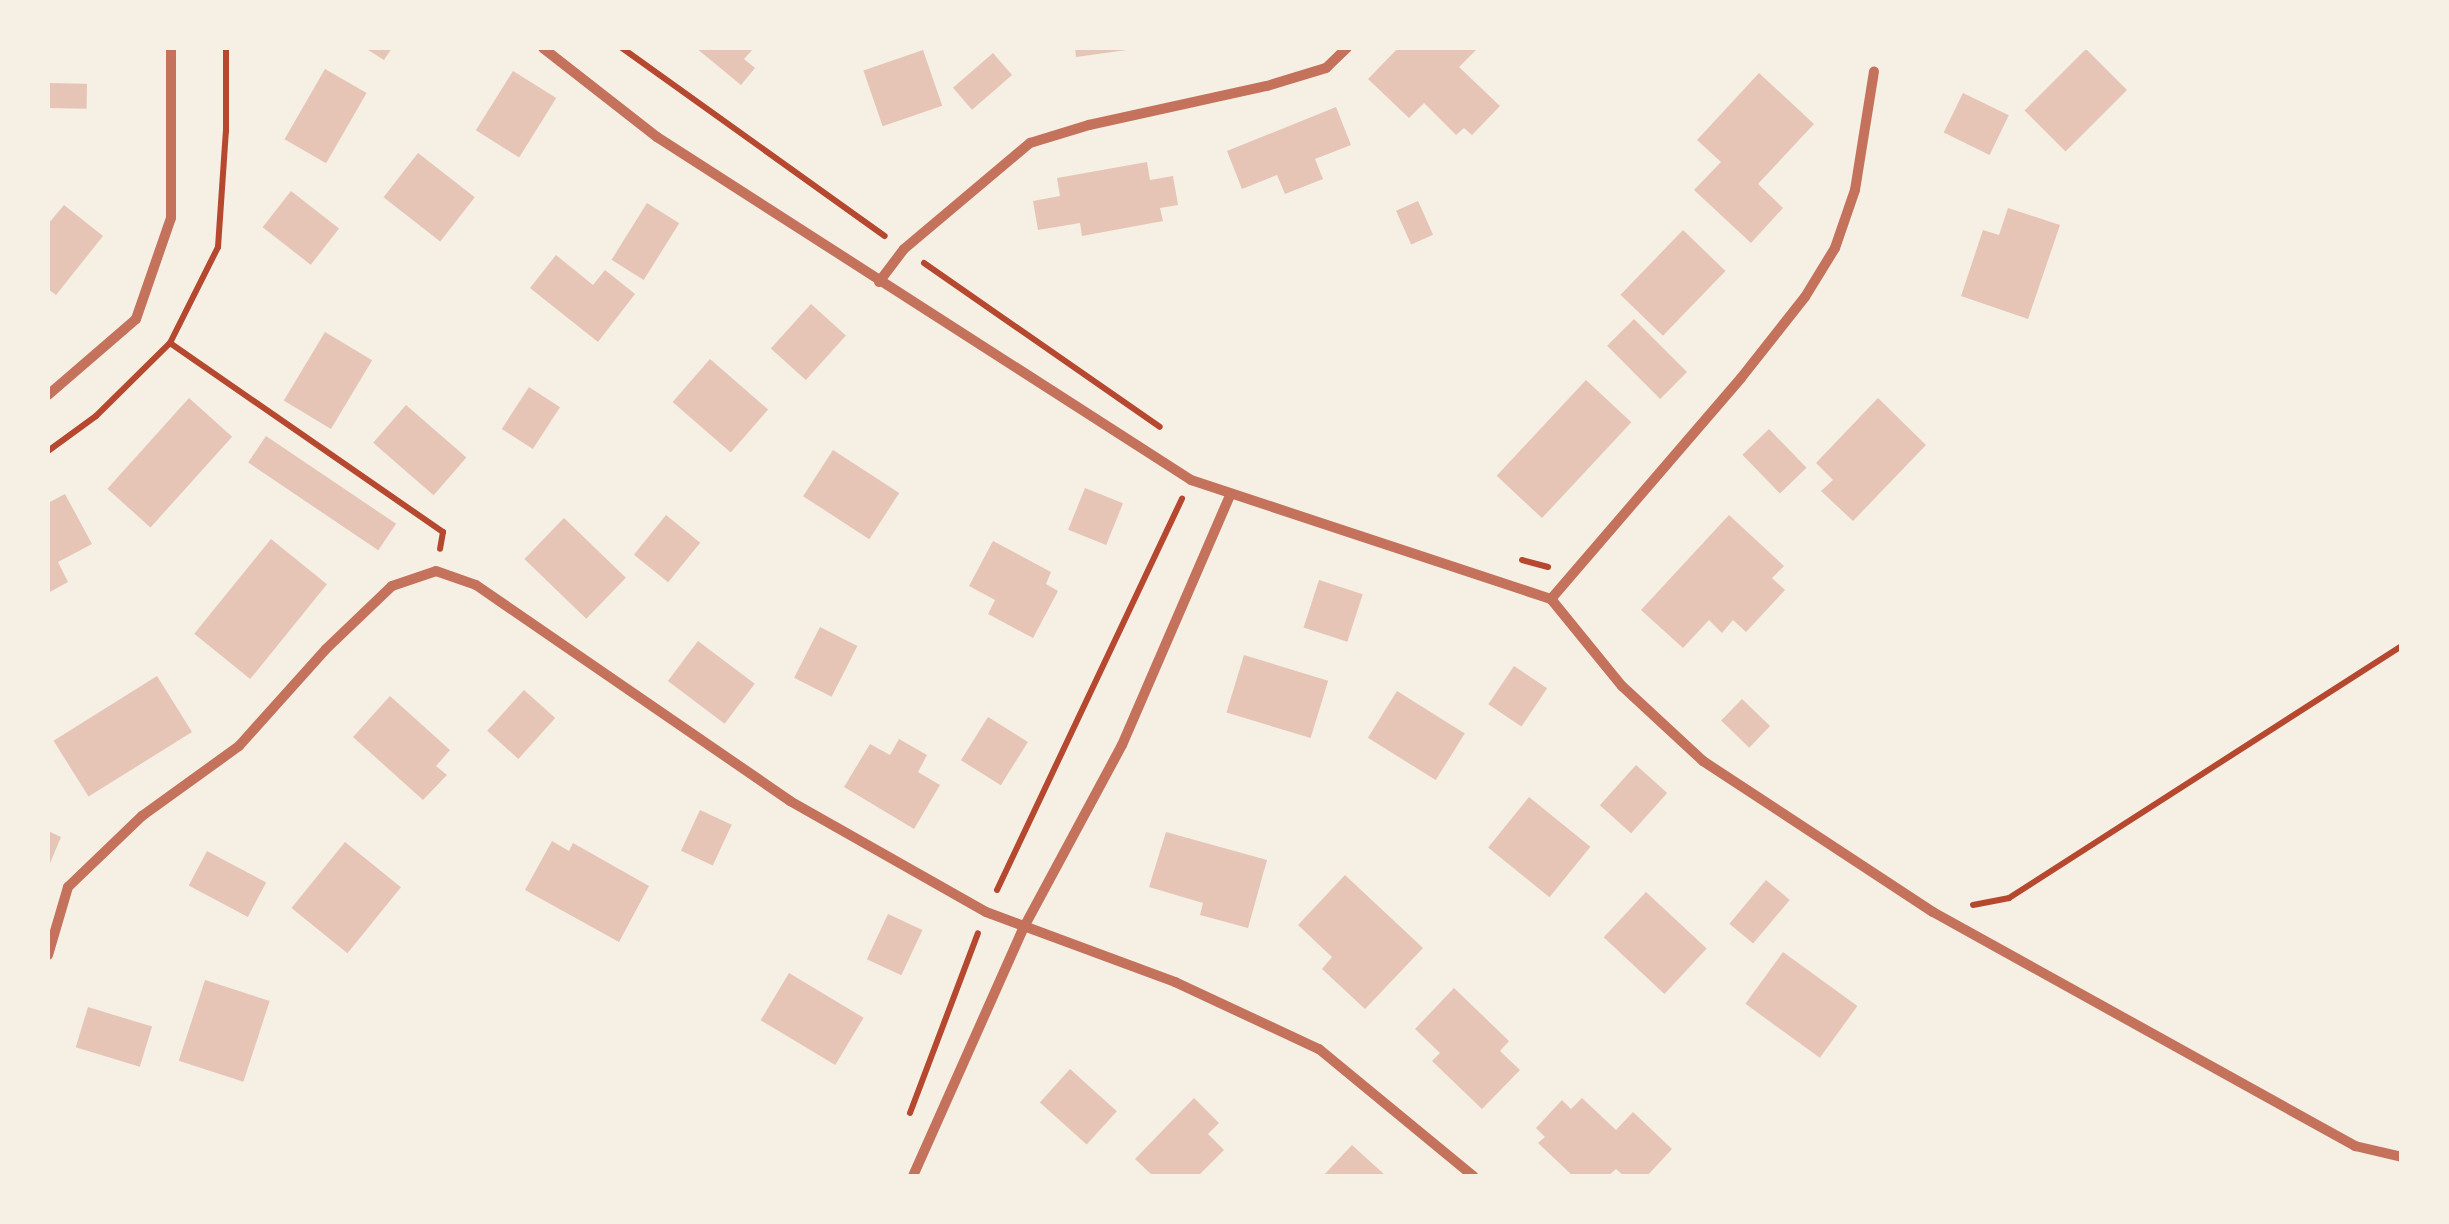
<!DOCTYPE html>
<style>
body{margin:0}
#map{position:relative;width:2449px;height:1224px;overflow:hidden;background:#f6efe4;font-family:Quicksand,sans-serif}
div>[style]{position:absolute}
.building>*{inset:0;background:#e6c5b7;transform-origin:0 0}
.path>*{height:6px;margin:-3px;padding:0 3px;transform-origin:3px;border-radius:3px;background:#b5482f}
.minor>*{height:10px;margin:-5px;padding:0 5px;transform-origin:5px;border-radius:5px;background:#c5725c}
span{translate:-50% -50%;white-space:nowrap;text-align:center;line-height:1.15;-webkit-text-stroke:8px #f6efe4;paint-order:stroke}
.frame{position:absolute;inset:0;border:50px solid #f6efe4;pointer-events:none}
</style>
<div id="map">
<div class="building">
<div style="clip-path:polygon(365px 48px,392px 48px,384px 60px)"></div>
<div style="clip-path:polygon(696px 48px,754px 48px,744px 59px,755px 68px,741px 85px)"></div>
<div style="clip-path:polygon(1075px 48px,1127px 48px,1127px 50px,1076px 57px)"></div>
<div style="clip-path:polygon(1398px 48px,1478px 48px,1459px 67px,1500px 106px,1472px 135px,1464px 128px,1456px 135px,1424px 103px,1409px 118px,1368px 79px)"></div>
<div style="left:2086px;top:49px;width:58px;height:87px;rotate:45deg"></div>
<div style="left:923px;top:50px;width:59px;height:63px;rotate:71deg"></div>
<div style="left:993px;top:53px;width:29px;height:53px;rotate:49deg"></div>
<div style="left:325px;top:69px;width:48px;height:81px;rotate:30deg"></div>
<div style="left:513px;top:71px;width:51px;height:70px;rotate:32deg"></div>
<div style="clip-path:polygon(1759px 73px,1814px 124px,1758px 184px,1783px 208px,1751px 243px,1694px 190px,1721px 162px,1697px 140px)"></div>
<div style="left:48px;top:83px;width:39px;height:25px;rotate:1deg"></div>
<div style="left:1963px;top:93px;width:51px;height:44px;rotate:26deg"></div>
<div style="clip-path:polygon(1336px 107px,1351px 145px,1315px 159px,1323px 179px,1285px 194px,1277px 175px,1242px 189px,1227px 151px)"></div>
<div style="left:418px;top:153px;width:72px;height:56px;rotate:38deg"></div>
<div style="clip-path:polygon(1147px 162px,1150px 180px,1173px 176px,1178px 205px,1160px 208px,1163px 221px,1082px 236px,1080px 223px,1038px 230px,1033px 201px,1060px 196px,1057px 178px)"></div>
<div style="left:291px;top:191px;width:61px;height:46px;rotate:38deg"></div>
<div style="left:1418px;top:201px;width:37px;height:24px;rotate:66deg"></div>
<div style="left:647px;top:203px;width:38px;height:67px;rotate:32deg"></div>
<div style="clip-path:polygon(64px 205px,103px 236px,56px 295px,48px 289px,48px 224px)"></div>
<div style="clip-path:polygon(2008px 208px,2060px 225px,2028px 319px,1961px 296px,1983px 230px,1999px 235px)"></div>
<div style="left:1683px;top:230px;width:59px;height:90px;rotate:44deg"></div>
<div style="clip-path:polygon(556px 255px,593px 285px,605px 270px,635px 294px,598px 342px,530px 288px)"></div>
<div style="left:811px;top:304px;width:47px;height:60px;rotate:42deg"></div>
<div style="left:1634px;top:319px;width:75px;height:38px;rotate:45deg"></div>
<div style="left:325px;top:332px;width:55px;height:80px;rotate:31deg"></div>
<div style="left:710px;top:359px;width:77px;height:57px;rotate:41deg"></div>
<div style="left:1586px;top:380px;width:62px;height:131px;rotate:43deg"></div>
<div style="left:529px;top:387px;width:37px;height:50px;rotate:33deg"></div>
<div style="left:189px;top:398px;width:58px;height:122px;rotate:42deg"></div>
<div style="clip-path:polygon(1878px 398px,1926px 445px,1853px 521px,1821px 491px,1833px 480px,1816px 463px)"></div>
<div style="left:406px;top:405px;width:80px;height:50px;rotate:41deg"></div>
<div style="left:1769px;top:429px;width:54px;height:37px;rotate:46deg"></div>
<div style="left:266px;top:436px;width:157px;height:32px;rotate:34deg"></div>
<div style="left:833px;top:450px;width:79px;height:55px;rotate:33deg"></div>
<div style="left:1085px;top:488px;width:41px;height:45px;rotate:22deg"></div>
<div style="clip-path:polygon(65px 494px,92px 544px,58px 562px,68px 582px,48px 593px,48px 503px)"></div>
<div style="left:666px;top:515px;width:44px;height:51px;rotate:39deg"></div>
<div style="clip-path:polygon(1729px 515px,1784px 566px,1772px 578px,1785px 590px,1746px 632px,1733px 620px,1722px 633px,1709px 620px,1683px 648px,1641px 610px)"></div>
<div style="left:564px;top:518px;width:86px;height:57px;rotate:44deg"></div>
<div style="left:271px;top:539px;width:72px;height:122px;rotate:39deg"></div>
<div style="clip-path:polygon(993px 541px,1051px 572px,1046px 584px,1058px 591px,1033px 638px,988px 614px,995px 600px,969px 586px)"></div>
<div style="left:1319px;top:580px;width:46px;height:50px;rotate:18deg"></div>
<div style="left:820px;top:627px;width:42px;height:57px;rotate:27deg"></div>
<div style="left:698px;top:641px;width:71px;height:50px;rotate:37deg"></div>
<div style="left:1244px;top:655px;width:88px;height:60px;rotate:17deg"></div>
<div style="left:1514px;top:666px;width:40px;height:46px;rotate:34deg"></div>
<div style="left:157px;top:676px;width:66px;height:122px;rotate:58deg"></div>
<div style="left:524px;top:690px;width:42px;height:55px;rotate:42deg"></div>
<div style="left:1397px;top:691px;width:80px;height:55px;rotate:32deg"></div>
<div style="clip-path:polygon(390px 696px,450px 750px,436px 766px,447px 775px,423px 800px,353px 737px)"></div>
<div style="left:1742px;top:699px;width:39px;height:30px;rotate:44deg"></div>
<div style="left:988px;top:717px;width:47px;height:51px;rotate:32deg"></div>
<div style="clip-path:polygon(899px 739px,927px 755px,918px 772px,940px 785px,914px 829px,844px 787px,870px 744px,890px 755px)"></div>
<div style="left:1636px;top:765px;width:42px;height:54px;rotate:42deg"></div>
<div style="left:1529px;top:797px;width:79px;height:65px;rotate:39deg"></div>
<div style="left:700px;top:810px;width:35px;height:45px;rotate:25deg"></div>
<div style="clip-path:polygon(48px 831px,61px 837px,48px 868px)"></div>
<div style="clip-path:polygon(1166px 832px,1267px 860px,1248px 928px,1200px 915px,1203px 903px,1149px 887px)"></div>
<div style="clip-path:polygon(552px 841px,569px 851px,573px 843px,649px 886px,619px 942px,525px 890px)"></div>
<div style="left:345px;top:842px;width:72px;height:85px;rotate:39deg"></div>
<div style="left:207px;top:851px;width:67px;height:39px;rotate:28deg"></div>
<div style="clip-path:polygon(1345px 875px,1423px 948px,1365px 1009px,1322px 969px,1332px 957px,1298px 925px)"></div>
<div style="left:1766px;top:880px;width:31px;height:57px;rotate:40deg"></div>
<div style="left:1646px;top:892px;width:83px;height:62px;rotate:43deg"></div>
<div style="left:888px;top:914px;width:38px;height:50px;rotate:25deg"></div>
<div style="left:1783px;top:952px;width:92px;height:64px;rotate:36deg"></div>
<div style="left:789px;top:973px;width:87px;height:55px;rotate:31deg"></div>
<div style="left:205px;top:980px;width:68px;height:85px;rotate:18deg"></div>
<div style="clip-path:polygon(1454px 988px,1509px 1041px,1500px 1051px,1520px 1070px,1482px 1109px,1432px 1061px,1440px 1053px,1415px 1029px)"></div>
<div style="left:88px;top:1007px;width:67px;height:42px;rotate:17deg"></div>
<div style="left:1070px;top:1069px;width:63px;height:45px;rotate:42deg"></div>
<div style="clip-path:polygon(1194px 1098px,1219px 1123px,1208px 1134px,1224px 1150px,1198px 1176px,1153px 1176px,1135px 1159px)"></div>
<div style="clip-path:polygon(1582px 1098px,1616px 1130px,1633px 1112px,1672px 1149px,1647px 1176px,1624px 1176px,1616px 1169px,1608px 1176px,1573px 1176px,1538px 1143px,1545px 1137px,1536px 1128px,1562px 1100px,1571px 1109px)"></div>
<div style="clip-path:polygon(1352px 1145px,1386px 1176px,1323px 1176px)"></div>
</div>
<div class="path">
<div style="left:622px;top:48px;width:323px;rotate:35.6deg"></div>
<div style="left:924px;top:263px;width:287px;rotate:34.8deg"></div>
<div style="left:170px;top:343px;width:332px;rotate:34.7deg"></div>
<div style="left:443px;top:532px;width:17px;rotate:100deg"></div>
<div style="left:48px;top:451px;width:59px;rotate:-36.1deg"></div>
<div style="left:96px;top:416px;width:104px;rotate:-44.6deg"></div>
<div style="left:170px;top:343px;width:107px;rotate:-63.4deg"></div>
<div style="left:218px;top:247px;width:116px;rotate:-86.1deg"></div>
<div style="left:226px;top:131px;width:83px;rotate:-90deg"></div>
<div style="left:1522px;top:560px;width:27px;rotate:15deg"></div>
<div style="left:997px;top:890px;width:433px;rotate:-64.7deg"></div>
<div style="left:1973px;top:905px;width:37px;rotate:-11deg"></div>
<div style="left:2009px;top:898px;width:467px;rotate:-32.7deg"></div>
<div style="left:910px;top:1113px;width:192px;rotate:-69.3deg"></div>
</div>
<div class="minor">
<div style="left:543px;top:48px;width:145px;rotate:38deg"></div>
<div style="left:657px;top:137px;width:635px;rotate:32.71deg"></div>
<div style="left:1191px;top:480px;width:379px;rotate:18.3deg"></div>
<div style="left:1551px;top:599px;width:112px;rotate:50.8deg"></div>
<div style="left:1622px;top:686px;width:110px;rotate:42.8deg"></div>
<div style="left:1703px;top:761px;width:275px;rotate:33.3deg"></div>
<div style="left:1933px;top:912px;width:483px;rotate:29deg"></div>
<div style="left:2355px;top:1146px;width:48px;rotate:13.2deg"></div>
<div style="left:879px;top:282px;width:41px;rotate:-52.9deg"></div>
<div style="left:904px;top:249px;width:165px;rotate:-40.1deg"></div>
<div style="left:1030px;top:143px;width:62px;rotate:-17deg"></div>
<div style="left:1089px;top:125px;width:182px;rotate:-12.4deg"></div>
<div style="left:1267px;top:86px;width:62px;rotate:-17deg"></div>
<div style="left:1326px;top:68px;width:29px;rotate:-44deg"></div>
<div style="left:48px;top:395px;width:116px;rotate:-40.8deg"></div>
<div style="left:136px;top:319px;width:107px;rotate:-70.9deg"></div>
<div style="left:171px;top:218px;width:170px;rotate:-90deg"></div>
<div style="left:1551px;top:599px;width:291px;rotate:-49.3deg"></div>
<div style="left:1741px;top:378px;width:103px;rotate:-51.7deg"></div>
<div style="left:1805px;top:297px;width:57px;rotate:-58.5deg"></div>
<div style="left:1835px;top:248px;width:61px;rotate:-71deg"></div>
<div style="left:1855px;top:190px;width:120px;rotate:-80.9deg"></div>
<div style="left:48px;top:955px;width:71px;rotate:-73.6deg"></div>
<div style="left:68px;top:887px;width:103px;rotate:-43.8deg"></div>
<div style="left:142px;top:816px;width:120px;rotate:-35.8deg"></div>
<div style="left:239px;top:746px;width:130px;rotate:-48.1deg"></div>
<div style="left:326px;top:649px;width:91px;rotate:-43.7deg"></div>
<div style="left:392px;top:586px;width:46px;rotate:-18.8deg"></div>
<div style="left:436px;top:571px;width:42px;rotate:19.3deg"></div>
<div style="left:476px;top:585px;width:381px;rotate:34.5deg"></div>
<div style="left:790px;top:801px;width:225px;rotate:29.5deg"></div>
<div style="left:986px;top:912px;width:202px;rotate:20.3deg"></div>
<div style="left:1175px;top:982px;width:159px;rotate:25deg"></div>
<div style="left:1319px;top:1049px;width:200px;rotate:39.5deg"></div>
<div style="left:913px;top:1176px;width:273px;rotate:-66deg"></div>
<div style="left:1024px;top:927px;width:207px;rotate:-61.7deg"></div>
<div style="left:1122px;top:745px;width:272px;rotate:-66.6deg"></div>
</div>
<div class="frame"></div>
</div>
